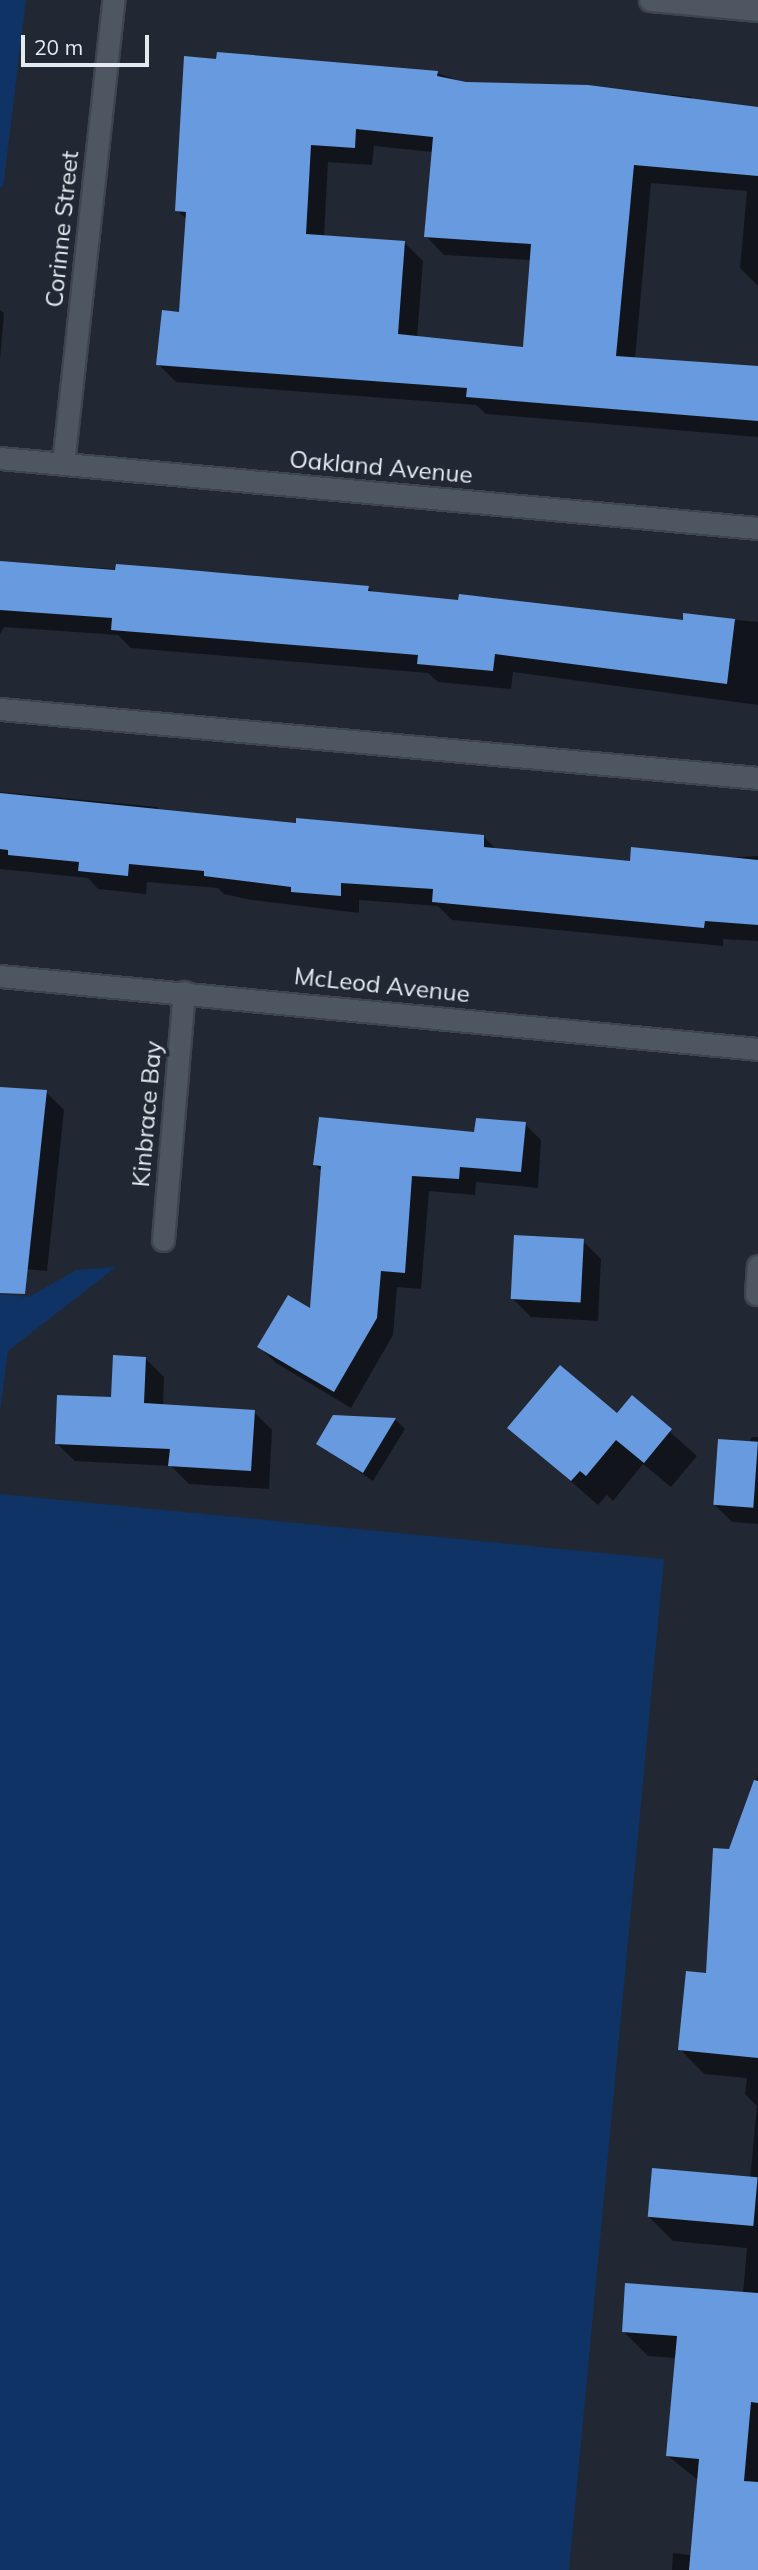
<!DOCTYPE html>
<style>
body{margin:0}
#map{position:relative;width:758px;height:2570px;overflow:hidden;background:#212833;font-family:Mulish,sans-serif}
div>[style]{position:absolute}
.green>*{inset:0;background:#0e3364}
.shadow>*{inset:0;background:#0007}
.building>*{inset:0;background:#689ae0;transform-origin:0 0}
.roads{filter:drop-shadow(2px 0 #3f454e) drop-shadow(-2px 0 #3f454e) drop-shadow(0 2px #3f454e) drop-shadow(0 -2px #3f454e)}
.minor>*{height:21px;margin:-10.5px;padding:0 10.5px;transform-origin:10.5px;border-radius:10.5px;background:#4e5662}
span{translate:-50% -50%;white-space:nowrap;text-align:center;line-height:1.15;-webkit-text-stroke:7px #212833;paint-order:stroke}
.street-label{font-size:24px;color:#e5eaf1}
.scale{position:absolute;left:21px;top:35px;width:128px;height:32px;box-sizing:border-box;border:4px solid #e5eaf1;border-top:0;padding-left:9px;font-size:21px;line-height:24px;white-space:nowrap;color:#e5eaf1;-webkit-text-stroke:5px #212833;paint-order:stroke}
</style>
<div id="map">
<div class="green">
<div style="clip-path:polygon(0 0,26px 0,3px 188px,0 187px)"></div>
<div style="clip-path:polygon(116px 1267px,8px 1351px,0 1412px,0 1294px,29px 1297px,76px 1270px)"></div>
<div style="clip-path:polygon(0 1494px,664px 1559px,569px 2570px,0 2570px)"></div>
</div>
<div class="shadow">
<div style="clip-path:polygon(evenodd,437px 73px,466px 83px,588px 86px,691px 97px,697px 104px,758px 111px,758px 286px,740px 268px,747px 191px,651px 183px,635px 359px,758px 368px,758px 437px,486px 414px,476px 405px,176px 382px,158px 364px,180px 314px,187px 220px,177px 210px,437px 73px,374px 146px,433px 152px,426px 236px,444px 255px,532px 260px,524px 349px,417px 338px,423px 261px,405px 243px,324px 237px,328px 162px,372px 165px,374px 146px)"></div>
<div style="clip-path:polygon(0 310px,4px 313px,0 360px)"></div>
<div style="clip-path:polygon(0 562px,264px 578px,368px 587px,375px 594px,460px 602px,460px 596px,684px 621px,685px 615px,758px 622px,758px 705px,513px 672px,511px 689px,438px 682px,428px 673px,131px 648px,118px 635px,4px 627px,0 634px)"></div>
<div style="clip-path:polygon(0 792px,157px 807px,162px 812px,484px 837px,497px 850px,632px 863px,758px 856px,758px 941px,723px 939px,723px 946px,452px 920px,438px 906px,359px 900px,359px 913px,251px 900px,224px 894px,218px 888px,147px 882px,146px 894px,98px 889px,88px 878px,0 869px)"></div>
<div style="clip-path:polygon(0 1088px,46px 1092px,64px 1110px,47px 1271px,0 1267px)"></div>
<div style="clip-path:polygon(525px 1124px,541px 1140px,538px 1188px,476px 1182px,475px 1195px,429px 1191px,421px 1289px,397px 1287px,393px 1335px,351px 1408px,276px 1363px,259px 1347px,311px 1311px,322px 1172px,315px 1165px)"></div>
<div style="clip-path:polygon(583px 1241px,601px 1259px,598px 1321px,531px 1317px,512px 1298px)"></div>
<div style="clip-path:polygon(146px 1359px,164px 1377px,163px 1406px,254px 1412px,272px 1430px,269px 1489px,189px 1484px,171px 1466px,75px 1461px,56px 1443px,112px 1399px)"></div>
<div style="clip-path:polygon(632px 1398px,697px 1456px,671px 1487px,643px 1464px,613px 1501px,607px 1495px,598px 1505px,510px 1428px,618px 1416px)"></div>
<div style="clip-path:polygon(334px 1416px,396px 1420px,405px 1429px,373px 1481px,318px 1444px)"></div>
<div style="clip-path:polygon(752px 1437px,758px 1437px,758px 1524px,732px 1522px,714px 1504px)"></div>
<div style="clip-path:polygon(758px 1775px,758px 2570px,672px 2570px,673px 2553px,692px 2555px,699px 2481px,668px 2456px,677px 2358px,648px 2356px,623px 2331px,743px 2294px,747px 2248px,673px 2241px,649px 2217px,750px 2179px,757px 2106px,745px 2094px,747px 2078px,704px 2074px,680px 2049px,708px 1975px,730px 1851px)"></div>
</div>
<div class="building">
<div style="clip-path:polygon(evenodd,217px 52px,438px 71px,437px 76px,466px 82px,588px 85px,758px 107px,758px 176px,634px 165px,616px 356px,758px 366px,758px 421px,466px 397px,467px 388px,156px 365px,162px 310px,179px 312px,186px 212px,175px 211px,184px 56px,216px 59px,217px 52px,356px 129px,433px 137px,424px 237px,531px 244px,523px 347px,398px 334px,405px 241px,306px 234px,311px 145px,355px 148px,356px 129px)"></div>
<div style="clip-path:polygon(0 561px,115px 570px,116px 564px,167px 568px,369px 586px,368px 591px,458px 600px,459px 594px,683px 620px,683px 613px,735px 619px,727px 684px,495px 654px,493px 671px,417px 664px,418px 655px,111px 630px,112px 618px,0 610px)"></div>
<div style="clip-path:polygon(0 793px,296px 823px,296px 818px,484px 835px,484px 847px,630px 861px,631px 847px,758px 860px,758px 925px,705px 921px,704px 928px,432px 902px,433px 889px,341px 883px,341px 896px,291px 892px,291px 887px,204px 876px,204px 871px,129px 864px,128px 876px,78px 871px,79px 862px,8px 855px,8px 850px,0 849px)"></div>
<div style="clip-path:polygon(0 1087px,47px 1090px,25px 1294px,0 1293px)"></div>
<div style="clip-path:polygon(319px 1117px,474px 1132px,476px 1118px,526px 1122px,521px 1172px,460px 1167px,459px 1179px,412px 1176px,405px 1273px,381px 1271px,377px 1318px,334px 1392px,257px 1347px,288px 1295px,310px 1308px,321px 1166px,313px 1165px)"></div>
<div style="left:514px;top:1235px;width:70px;height:64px;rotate:3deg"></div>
<div style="clip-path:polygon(113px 1355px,146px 1357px,144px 1403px,255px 1410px,251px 1471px,168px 1466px,170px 1449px,55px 1444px,57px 1395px,111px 1397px)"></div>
<div style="clip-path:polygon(560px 1365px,617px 1413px,632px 1395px,672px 1429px,644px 1463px,616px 1440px,586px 1476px,580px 1471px,571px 1481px,507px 1428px)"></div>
<div style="clip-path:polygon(333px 1415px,396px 1418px,363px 1473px,316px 1444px)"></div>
<div style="left:718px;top:1439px;width:40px;height:66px;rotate:4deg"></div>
<div style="clip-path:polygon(754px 1780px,758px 1781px,758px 2058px,678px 2050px,686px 1971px,706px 1973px,713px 1848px,729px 1849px)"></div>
<div style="left:652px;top:2168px;width:106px;height:49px;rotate:5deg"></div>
<div style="clip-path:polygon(625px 2283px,758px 2293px,758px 2403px,751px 2402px,744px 2481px,758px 2482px,758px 2570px,689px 2570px,699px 2459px,666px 2456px,677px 2336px,622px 2332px)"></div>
</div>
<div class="roads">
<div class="minor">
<div style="left:650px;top:0;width:108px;rotate:5.3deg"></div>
<div style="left:0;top:458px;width:761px;rotate:5.28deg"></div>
<div style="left:63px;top:464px;width:467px;rotate:-83.8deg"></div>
<div style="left:0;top:709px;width:761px;rotate:5.2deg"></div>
<div style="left:0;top:976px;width:762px;rotate:5.5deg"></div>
<div style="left:163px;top:1240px;width:249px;rotate:-85.2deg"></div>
<div style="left:756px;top:1294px;width:28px;rotate:-86deg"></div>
</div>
</div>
<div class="street-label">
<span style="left:62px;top:229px;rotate:-84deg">Corinne Street</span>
<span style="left:381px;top:467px;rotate:5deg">Oakland Avenue</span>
<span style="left:382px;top:985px;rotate:6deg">McLeod Avenue</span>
<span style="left:147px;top:1114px;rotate:-85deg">Kinbrace Bay</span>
</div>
<div class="scale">20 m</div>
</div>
